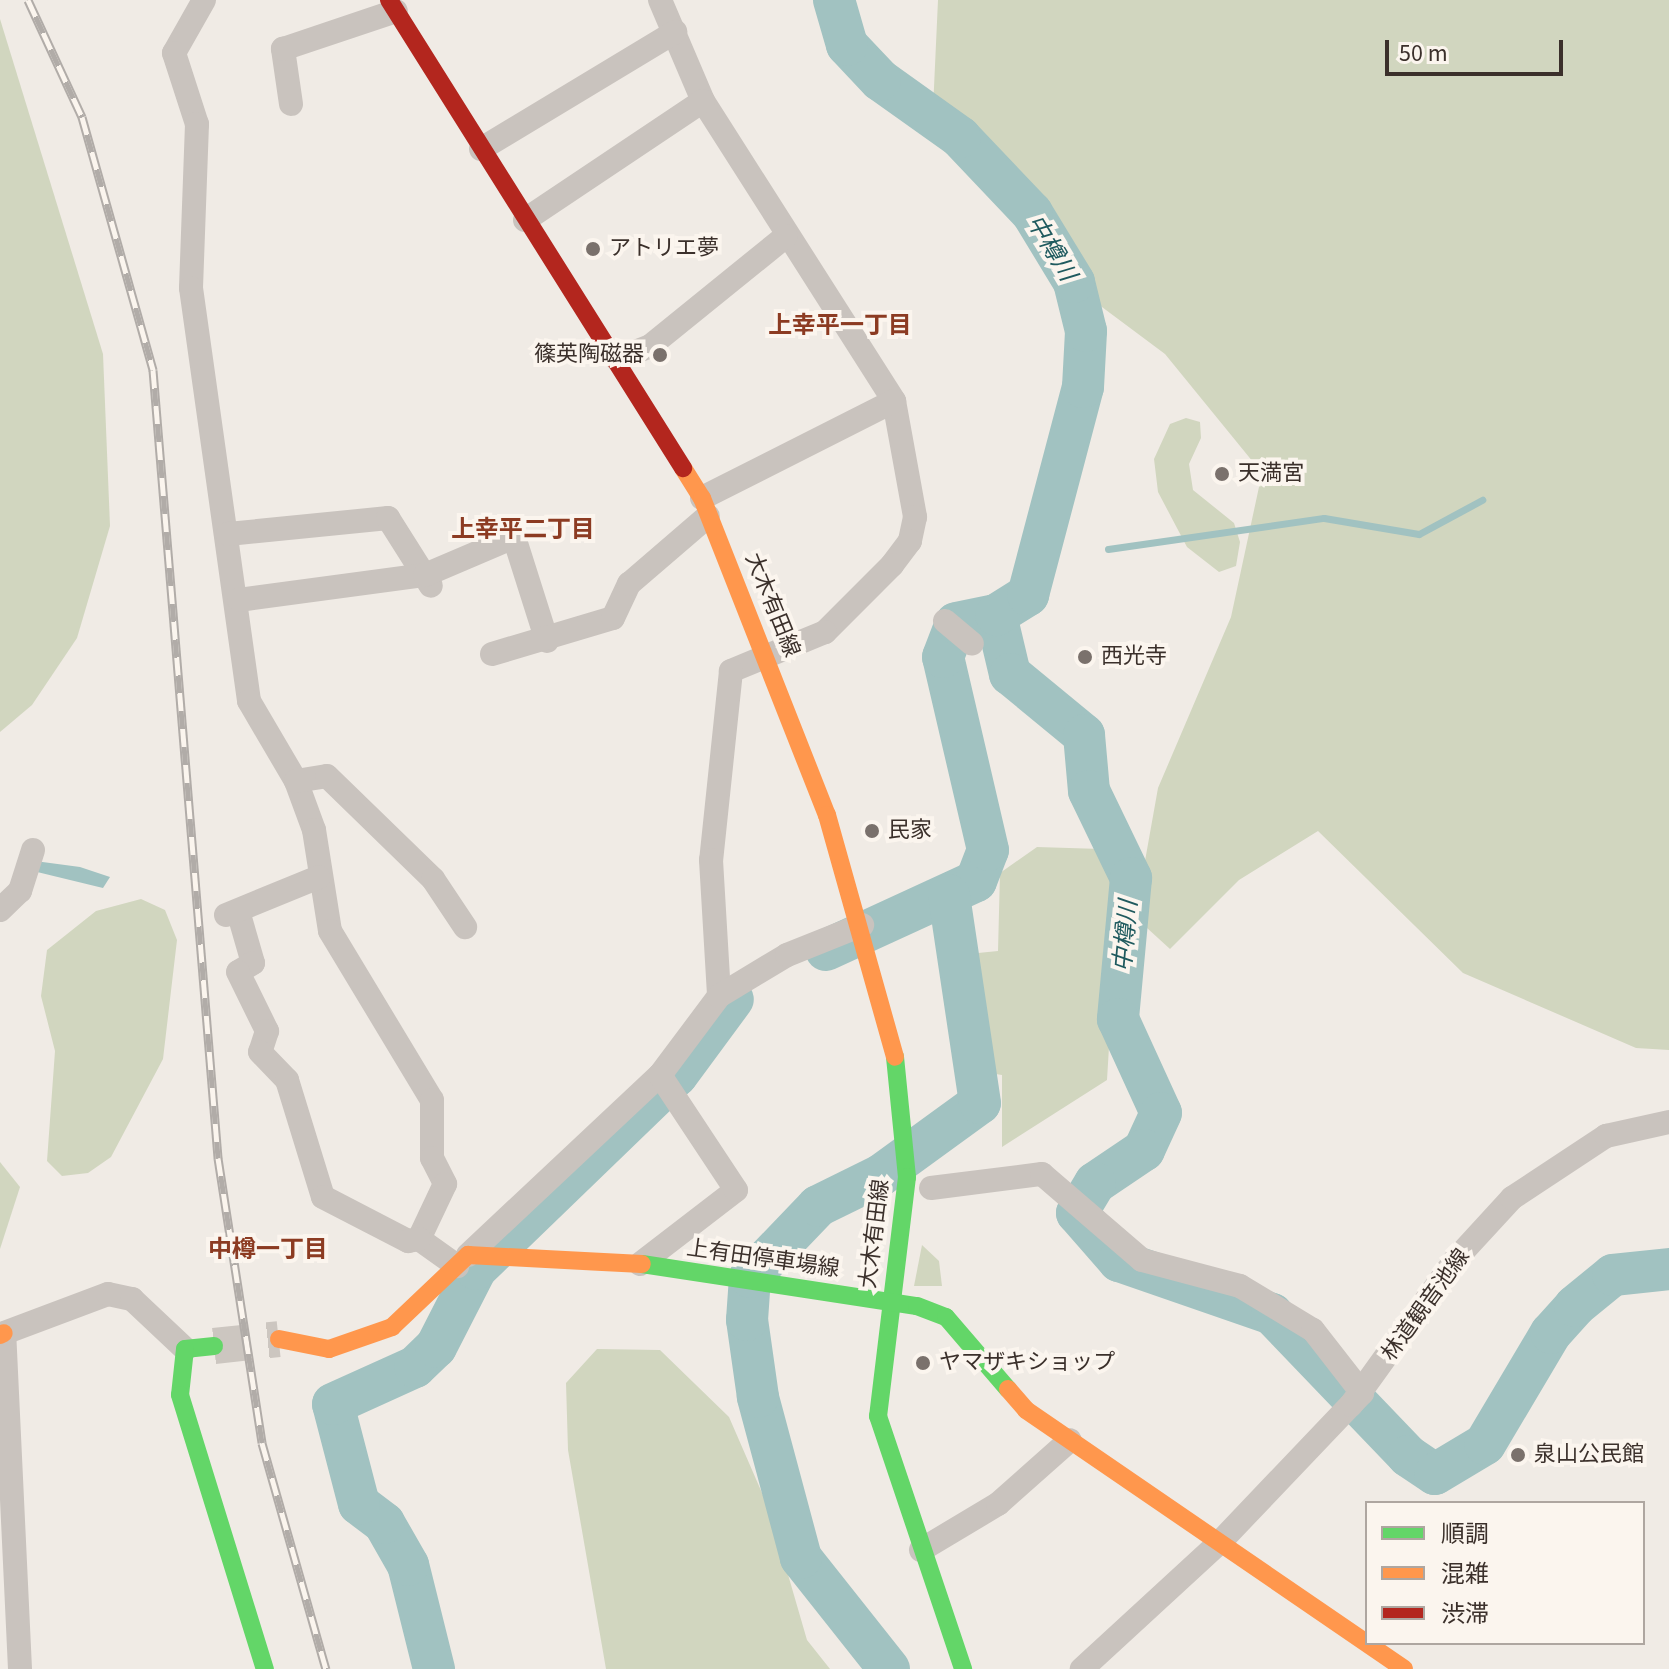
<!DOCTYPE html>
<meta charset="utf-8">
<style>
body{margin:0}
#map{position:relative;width:1669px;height:1669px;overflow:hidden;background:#f0ebe5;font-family:"Source Sans 3","Noto Sans JP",sans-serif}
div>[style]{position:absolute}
.green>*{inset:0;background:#d1d6bf}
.water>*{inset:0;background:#a1c2c1}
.stream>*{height:7px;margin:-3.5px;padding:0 3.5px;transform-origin:3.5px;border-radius:3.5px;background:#a1c2c1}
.river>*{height:42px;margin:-21px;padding:0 21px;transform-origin:21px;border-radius:21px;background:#a1c2c1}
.secondary-tunnel>*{height:36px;margin-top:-18px;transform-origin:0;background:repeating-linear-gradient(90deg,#ccc6c0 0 36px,transparent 0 54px)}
.street>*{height:24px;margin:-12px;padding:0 12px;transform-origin:12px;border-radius:12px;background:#c9c3be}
.fast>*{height:18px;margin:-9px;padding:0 9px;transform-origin:9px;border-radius:9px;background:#63d668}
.slow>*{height:18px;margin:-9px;padding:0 9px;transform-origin:9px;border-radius:9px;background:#ff974d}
.jam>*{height:18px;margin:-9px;padding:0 9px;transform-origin:9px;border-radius:9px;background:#b3261e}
.rail>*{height:9px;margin-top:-4.5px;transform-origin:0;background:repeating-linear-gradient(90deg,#fbf5ee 0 18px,#b1aca8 0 36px);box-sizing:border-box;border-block:2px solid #b1aca8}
.dots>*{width:22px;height:22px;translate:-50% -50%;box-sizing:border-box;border:4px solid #fbf5ee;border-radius:50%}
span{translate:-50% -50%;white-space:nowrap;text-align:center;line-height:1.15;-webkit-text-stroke:8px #fbf5ee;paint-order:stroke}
.poi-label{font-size:22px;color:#3b302b}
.left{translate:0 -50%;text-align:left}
.right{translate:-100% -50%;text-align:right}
.street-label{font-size:22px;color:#3b302b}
.water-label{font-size:24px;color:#1f5a5e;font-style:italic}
.neighbourhood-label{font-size:24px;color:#8c3b22;font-weight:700}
.legend{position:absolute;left:1365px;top:1501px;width:280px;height:144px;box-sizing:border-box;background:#fbf5ee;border:2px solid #aea6a0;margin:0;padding:10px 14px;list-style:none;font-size:24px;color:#3b302b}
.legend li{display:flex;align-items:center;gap:16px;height:40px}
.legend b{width:40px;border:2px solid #aea6a0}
.scale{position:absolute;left:1385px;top:40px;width:178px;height:36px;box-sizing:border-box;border:4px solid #3b302b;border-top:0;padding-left:10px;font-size:24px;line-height:28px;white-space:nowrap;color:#3b302b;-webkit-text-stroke:6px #fbf5ee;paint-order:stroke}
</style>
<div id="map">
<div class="green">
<div style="clip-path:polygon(938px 0,1669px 0,1669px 1050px,1636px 1048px,1463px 973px,1318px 831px,1239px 880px,1170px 949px,1135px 917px,1158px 788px,1231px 617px,1262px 473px,1165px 354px,1055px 272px,933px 109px)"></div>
<div style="clip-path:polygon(0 19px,103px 354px,110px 526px,77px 638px,32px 705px,0 732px)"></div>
<div style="clip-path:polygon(1186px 418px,1200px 422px,1201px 438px,1189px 464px,1193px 490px,1234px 523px,1240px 542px,1236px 566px,1219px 572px,1187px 547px,1158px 492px,1154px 459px,1170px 424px)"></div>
<div style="clip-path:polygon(1037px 847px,1101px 849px,1119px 882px,1107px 1080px,1002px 1147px,1002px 1075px,989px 1073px,978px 953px,998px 951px,1000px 873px)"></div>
<div style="clip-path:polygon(141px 899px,165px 910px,177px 940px,163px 1059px,111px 1157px,88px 1173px,62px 1176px,47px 1161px,55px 1051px,41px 996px,47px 950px,96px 911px)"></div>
<div style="clip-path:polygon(0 1162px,20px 1187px,0 1249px)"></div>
<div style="clip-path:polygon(922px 1245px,939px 1261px,942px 1286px,914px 1286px)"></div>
<div style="clip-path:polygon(597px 1349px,660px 1350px,729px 1417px,769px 1509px,807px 1640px,830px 1669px,606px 1669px,568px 1450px,566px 1383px)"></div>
</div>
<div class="water">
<div style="clip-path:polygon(35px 861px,80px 867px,110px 877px,103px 888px,33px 871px)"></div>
</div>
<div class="stream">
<div style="left:1108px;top:549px;width:218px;rotate:-8.2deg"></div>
<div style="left:1324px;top:518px;width:96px;rotate:9.6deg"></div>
<div style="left:1419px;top:534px;width:72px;rotate:-28.4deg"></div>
</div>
<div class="river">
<div style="left:996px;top:615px;width:61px;rotate:76.7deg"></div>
<div style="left:1010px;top:674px;width:96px;rotate:39.5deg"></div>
<div style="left:1084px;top:735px;width:56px;rotate:84.9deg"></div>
<div style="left:1089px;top:791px;width:97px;rotate:64.2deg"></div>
<div style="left:1131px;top:878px;width:142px;rotate:95.3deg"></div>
<div style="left:1118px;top:1019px;width:103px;rotate:65.4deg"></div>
<div style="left:1161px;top:1113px;width:41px;rotate:114.7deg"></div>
<div style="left:1144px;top:1150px;width:59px;rotate:146deg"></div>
<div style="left:1095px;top:1183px;width:35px;rotate:121deg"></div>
<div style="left:1077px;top:1213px;width:64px;rotate:48.8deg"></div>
<div style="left:1119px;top:1261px;width:162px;rotate:19.1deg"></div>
<div style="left:1272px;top:1314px;width:197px;rotate:46.2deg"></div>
<div style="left:1408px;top:1456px;width:32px;rotate:34deg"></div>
<div style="left:1435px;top:1474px;width:58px;rotate:-31deg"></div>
<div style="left:1485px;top:1444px;width:129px;rotate:-59.3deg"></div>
<div style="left:1551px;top:1333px;width:36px;rotate:-48deg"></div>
<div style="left:1575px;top:1306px;width:49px;rotate:-39.2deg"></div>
<div style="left:1613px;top:1275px;width:56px;rotate:-6.1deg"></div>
<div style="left:826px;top:950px;width:165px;rotate:-24.7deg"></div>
<div style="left:976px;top:881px;width:33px;rotate:-69deg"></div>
<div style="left:988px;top:850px;width:198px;rotate:-103.1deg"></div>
<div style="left:943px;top:657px;width:36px;rotate:-69deg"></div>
<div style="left:956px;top:623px;width:41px;rotate:-11.3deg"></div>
<div style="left:996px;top:615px;width:38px;rotate:-32deg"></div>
<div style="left:1028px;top:595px;width:215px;rotate:-75.2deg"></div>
<div style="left:1083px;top:387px;width:56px;rotate:-86.9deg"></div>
<div style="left:1086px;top:331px;width:50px;rotate:-103.8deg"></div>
<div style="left:1074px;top:282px;width:81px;rotate:-121.3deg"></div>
<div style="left:1032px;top:213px;width:105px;rotate:-133.5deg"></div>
<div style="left:960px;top:137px;width:98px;rotate:-144.5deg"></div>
<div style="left:880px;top:80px;width:48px;rotate:-133.3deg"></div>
<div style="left:847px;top:45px;width:47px;rotate:-106.1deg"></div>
<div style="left:434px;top:1669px;width:107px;rotate:-104deg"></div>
<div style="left:408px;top:1565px;width:48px;rotate:-119.7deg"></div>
<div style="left:384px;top:1523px;width:31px;rotate:-143deg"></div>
<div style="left:359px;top:1504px;width:103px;rotate:-104.6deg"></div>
<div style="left:333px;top:1404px;width:90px;rotate:-24.3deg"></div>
<div style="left:415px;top:1367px;width:29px;rotate:-44deg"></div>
<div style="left:436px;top:1347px;width:88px;rotate:-62.9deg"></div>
<div style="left:476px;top:1269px;width:279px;rotate:-44deg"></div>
<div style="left:677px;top:1075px;width:94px;rotate:-53.6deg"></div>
<div style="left:889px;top:1669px;width:142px;rotate:-128.4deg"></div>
<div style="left:801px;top:1558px;width:167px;rotate:-105deg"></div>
<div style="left:758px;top:1397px;width:78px;rotate:-98.1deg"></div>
<div style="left:747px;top:1320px;width:43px;rotate:-86deg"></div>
<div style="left:750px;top:1277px;width:98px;rotate:-46.2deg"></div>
<div style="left:818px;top:1206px;width:70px;rotate:-26.2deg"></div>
<div style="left:881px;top:1175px;width:122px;rotate:-36deg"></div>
<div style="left:980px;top:1103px;width:210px;rotate:-98.5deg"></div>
</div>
<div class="secondary-tunnel">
<div style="left:214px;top:1346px;width:65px;rotate:-6.1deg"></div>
</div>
<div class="street">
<div style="left:204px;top:0;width:61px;rotate:119.5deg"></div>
<div style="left:174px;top:53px;width:75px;rotate:72.1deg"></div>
<div style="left:197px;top:124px;width:164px;rotate:92.1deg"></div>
<div style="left:191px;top:288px;width:417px;rotate:82deg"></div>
<div style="left:249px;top:701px;width:93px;rotate:59.6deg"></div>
<div style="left:296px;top:781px;width:52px;rotate:69.8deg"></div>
<div style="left:314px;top:830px;width:102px;rotate:81deg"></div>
<div style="left:330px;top:931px;width:197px;rotate:58.9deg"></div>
<div style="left:432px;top:1100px;width:58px;rotate:90deg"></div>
<div style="left:432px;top:1158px;width:29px;rotate:63deg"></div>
<div style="left:445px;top:1184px;width:61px;rotate:115.3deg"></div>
<div style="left:419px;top:1239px;width:47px;rotate:35.4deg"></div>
<div style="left:660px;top:0;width:110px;rotate:66.9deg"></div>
<div style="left:703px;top:101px;width:356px;rotate:57.5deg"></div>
<div style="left:894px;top:401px;width:118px;rotate:79.7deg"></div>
<div style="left:915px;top:517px;width:25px;rotate:102deg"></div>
<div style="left:910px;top:541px;width:30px;rotate:127deg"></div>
<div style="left:892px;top:565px;width:95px;rotate:135deg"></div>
<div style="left:825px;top:632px;width:102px;rotate:157.5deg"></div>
<div style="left:731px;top:671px;width:190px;rotate:96deg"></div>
<div style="left:711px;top:860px;width:136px;rotate:86.6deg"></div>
<div style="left:291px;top:104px;width:56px;rotate:-98.3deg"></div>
<div style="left:283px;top:49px;width:119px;rotate:-18.6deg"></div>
<div style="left:481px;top:149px;width:227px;rotate:-31.1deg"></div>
<div style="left:525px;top:220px;width:214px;rotate:-33.8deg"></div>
<div style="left:617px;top:359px;width:34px;rotate:-21deg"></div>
<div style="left:649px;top:347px;width:176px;rotate:-39deg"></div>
<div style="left:702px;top:498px;width:215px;rotate:-26.8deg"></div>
<div style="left:228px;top:534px;width:161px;rotate:-5.7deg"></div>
<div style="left:388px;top:518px;width:80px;rotate:57.7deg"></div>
<div style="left:239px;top:600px;width:188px;rotate:-7.7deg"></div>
<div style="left:425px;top:575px;width:97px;rotate:-23.1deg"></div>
<div style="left:514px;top:537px;width:109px;rotate:72.4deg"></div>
<div style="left:945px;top:621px;width:35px;rotate:40deg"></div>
<div style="left:492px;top:654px;width:126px;rotate:-16.6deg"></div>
<div style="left:613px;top:618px;width:38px;rotate:-65deg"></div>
<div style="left:629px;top:584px;width:104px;rotate:-40.7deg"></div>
<div style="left:296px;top:781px;width:31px;rotate:-9deg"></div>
<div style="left:327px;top:776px;width:148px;rotate:44.2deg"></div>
<div style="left:433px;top:879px;width:58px;rotate:56.3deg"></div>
<div style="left:0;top:910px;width:28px;rotate:-44deg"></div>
<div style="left:20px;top:891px;width:43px;rotate:-72.4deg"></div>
<div style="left:238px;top:911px;width:54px;rotate:73.9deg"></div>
<div style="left:253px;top:963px;width:17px;rotate:149deg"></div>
<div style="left:238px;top:972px;width:66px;rotate:63.8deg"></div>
<div style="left:267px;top:1031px;width:22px;rotate:108deg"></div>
<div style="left:260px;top:1052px;width:39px;rotate:46deg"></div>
<div style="left:287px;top:1080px;width:122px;rotate:72.9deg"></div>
<div style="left:323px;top:1197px;width:96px;rotate:27.4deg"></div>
<div style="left:408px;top:1241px;width:11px;rotate:-10deg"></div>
<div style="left:226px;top:915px;width:100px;rotate:-22.2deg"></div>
<div style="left:931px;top:1188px;width:112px;rotate:-7.2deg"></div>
<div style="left:1042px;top:1174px;width:132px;rotate:40.7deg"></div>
<div style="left:1142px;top:1260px;width:101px;rotate:14.9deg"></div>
<div style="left:1240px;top:1286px;width:85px;rotate:31.1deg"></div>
<div style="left:1313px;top:1330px;width:80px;rotate:52.1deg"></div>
<div style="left:1362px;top:1393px;width:206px;rotate:133.6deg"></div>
<div style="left:1220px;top:1542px;width:188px;rotate:137.4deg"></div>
<div style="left:468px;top:1255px;width:263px;rotate:-43.2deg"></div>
<div style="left:660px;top:1075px;width:99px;rotate:-53.2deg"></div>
<div style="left:719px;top:996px;width:79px;rotate:-31.1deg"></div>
<div style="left:787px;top:955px;width:81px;rotate:-21.8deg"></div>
<div style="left:640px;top:1264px;width:121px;rotate:-37.6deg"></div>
<div style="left:736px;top:1190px;width:138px;rotate:-123.5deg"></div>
<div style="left:1351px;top:1405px;width:180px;rotate:-54.3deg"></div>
<div style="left:1456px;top:1259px;width:83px;rotate:-47.4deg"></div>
<div style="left:1512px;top:1198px;width:113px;rotate:-33.4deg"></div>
<div style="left:1606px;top:1136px;width:65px;rotate:-12.5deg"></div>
<div style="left:921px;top:1550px;width:90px;rotate:-30.9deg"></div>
<div style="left:998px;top:1504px;width:96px;rotate:-41.6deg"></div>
<div style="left:20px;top:1669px;width:336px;rotate:-92.7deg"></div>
<div style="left:4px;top:1333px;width:111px;rotate:-20.6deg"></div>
<div style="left:108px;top:1294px;width:25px;rotate:12deg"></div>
<div style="left:132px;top:1299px;width:73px;rotate:43.3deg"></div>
</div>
<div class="fast">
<div style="left:895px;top:1057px;width:121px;rotate:84.3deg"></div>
<div style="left:907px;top:1177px;width:241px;rotate:96.9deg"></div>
<div style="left:878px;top:1416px;width:267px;rotate:71.4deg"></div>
<div style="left:642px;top:1264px;width:278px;rotate:8.7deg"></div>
<div style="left:917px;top:1306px;width:31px;rotate:21deg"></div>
<div style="left:946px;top:1317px;width:95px;rotate:49.3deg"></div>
<div style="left:214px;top:1346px;width:29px;rotate:174deg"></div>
<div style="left:185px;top:1349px;width:46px;rotate:96.2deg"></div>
<div style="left:180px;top:1395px;width:287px;rotate:72.8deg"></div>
</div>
<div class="slow">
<div style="left:683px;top:468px;width:36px;rotate:58deg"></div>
<div style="left:702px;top:498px;width:341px;rotate:68.5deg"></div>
<div style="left:827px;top:815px;width:251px;rotate:74.3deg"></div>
<div style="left:0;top:1335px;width:4px;rotate:-27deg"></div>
<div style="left:279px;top:1339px;width:51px;rotate:11.3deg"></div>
<div style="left:329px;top:1349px;width:67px;rotate:-19.2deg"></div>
<div style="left:392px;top:1327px;width:105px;rotate:-43.5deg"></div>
<div style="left:468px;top:1255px;width:174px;rotate:3deg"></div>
<div style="left:1008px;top:1389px;width:28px;rotate:49deg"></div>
<div style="left:1026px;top:1410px;width:458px;rotate:34.4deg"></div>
</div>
<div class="jam">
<div style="left:389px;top:0;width:553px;rotate:57.86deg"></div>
</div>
<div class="rail">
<div style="left:28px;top:0;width:129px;rotate:65.2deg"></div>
<div style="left:82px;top:117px;width:263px;rotate:74.3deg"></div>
<div style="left:153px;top:370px;width:791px;rotate:85.28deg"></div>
<div style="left:218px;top:1158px;width:288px;rotate:81.2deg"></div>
<div style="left:262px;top:1443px;width:235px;rotate:74.2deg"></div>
</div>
<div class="dots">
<div style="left:593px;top:249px;background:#7a716c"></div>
<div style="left:660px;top:355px;background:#7a716c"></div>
<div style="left:1222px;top:474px;background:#7a716c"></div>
<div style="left:1085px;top:657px;background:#7a716c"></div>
<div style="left:872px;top:831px;background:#7a716c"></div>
<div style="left:923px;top:1363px;background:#7a716c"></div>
<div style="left:1518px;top:1455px;background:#7a716c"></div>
</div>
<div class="poi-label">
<span class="left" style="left:609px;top:249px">アトリエ夢</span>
<span class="right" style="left:644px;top:355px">篠英陶磁器</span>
<span class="left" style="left:1238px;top:474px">天満宮</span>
<span class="left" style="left:1101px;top:657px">西光寺</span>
<span class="left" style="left:888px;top:831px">民家</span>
<span class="left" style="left:939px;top:1363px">ヤマザキショップ</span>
<span class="left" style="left:1534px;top:1455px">泉山公民館</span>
</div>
<div class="street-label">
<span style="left:772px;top:605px;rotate:68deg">大木有田線</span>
<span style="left:875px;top:1234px;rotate:-83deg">大木有田線</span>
<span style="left:763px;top:1259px;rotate:8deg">上有田停車場線</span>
<span style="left:1426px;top:1305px;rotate:-54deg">林道観音池線</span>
</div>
<div class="water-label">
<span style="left:1051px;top:248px;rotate:59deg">中樽川</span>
<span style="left:1126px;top:936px;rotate:-85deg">中樽川</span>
</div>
<div class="neighbourhood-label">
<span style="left:840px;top:326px">上幸平一丁目</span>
<span style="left:523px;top:530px">上幸平二丁目</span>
<span style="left:268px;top:1250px">中樽一丁目</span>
</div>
<ul class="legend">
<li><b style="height:10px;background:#63d668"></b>順調</li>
<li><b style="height:10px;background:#ff974d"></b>混雑</li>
<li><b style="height:10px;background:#b3261e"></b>渋滞</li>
</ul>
<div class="scale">50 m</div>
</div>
